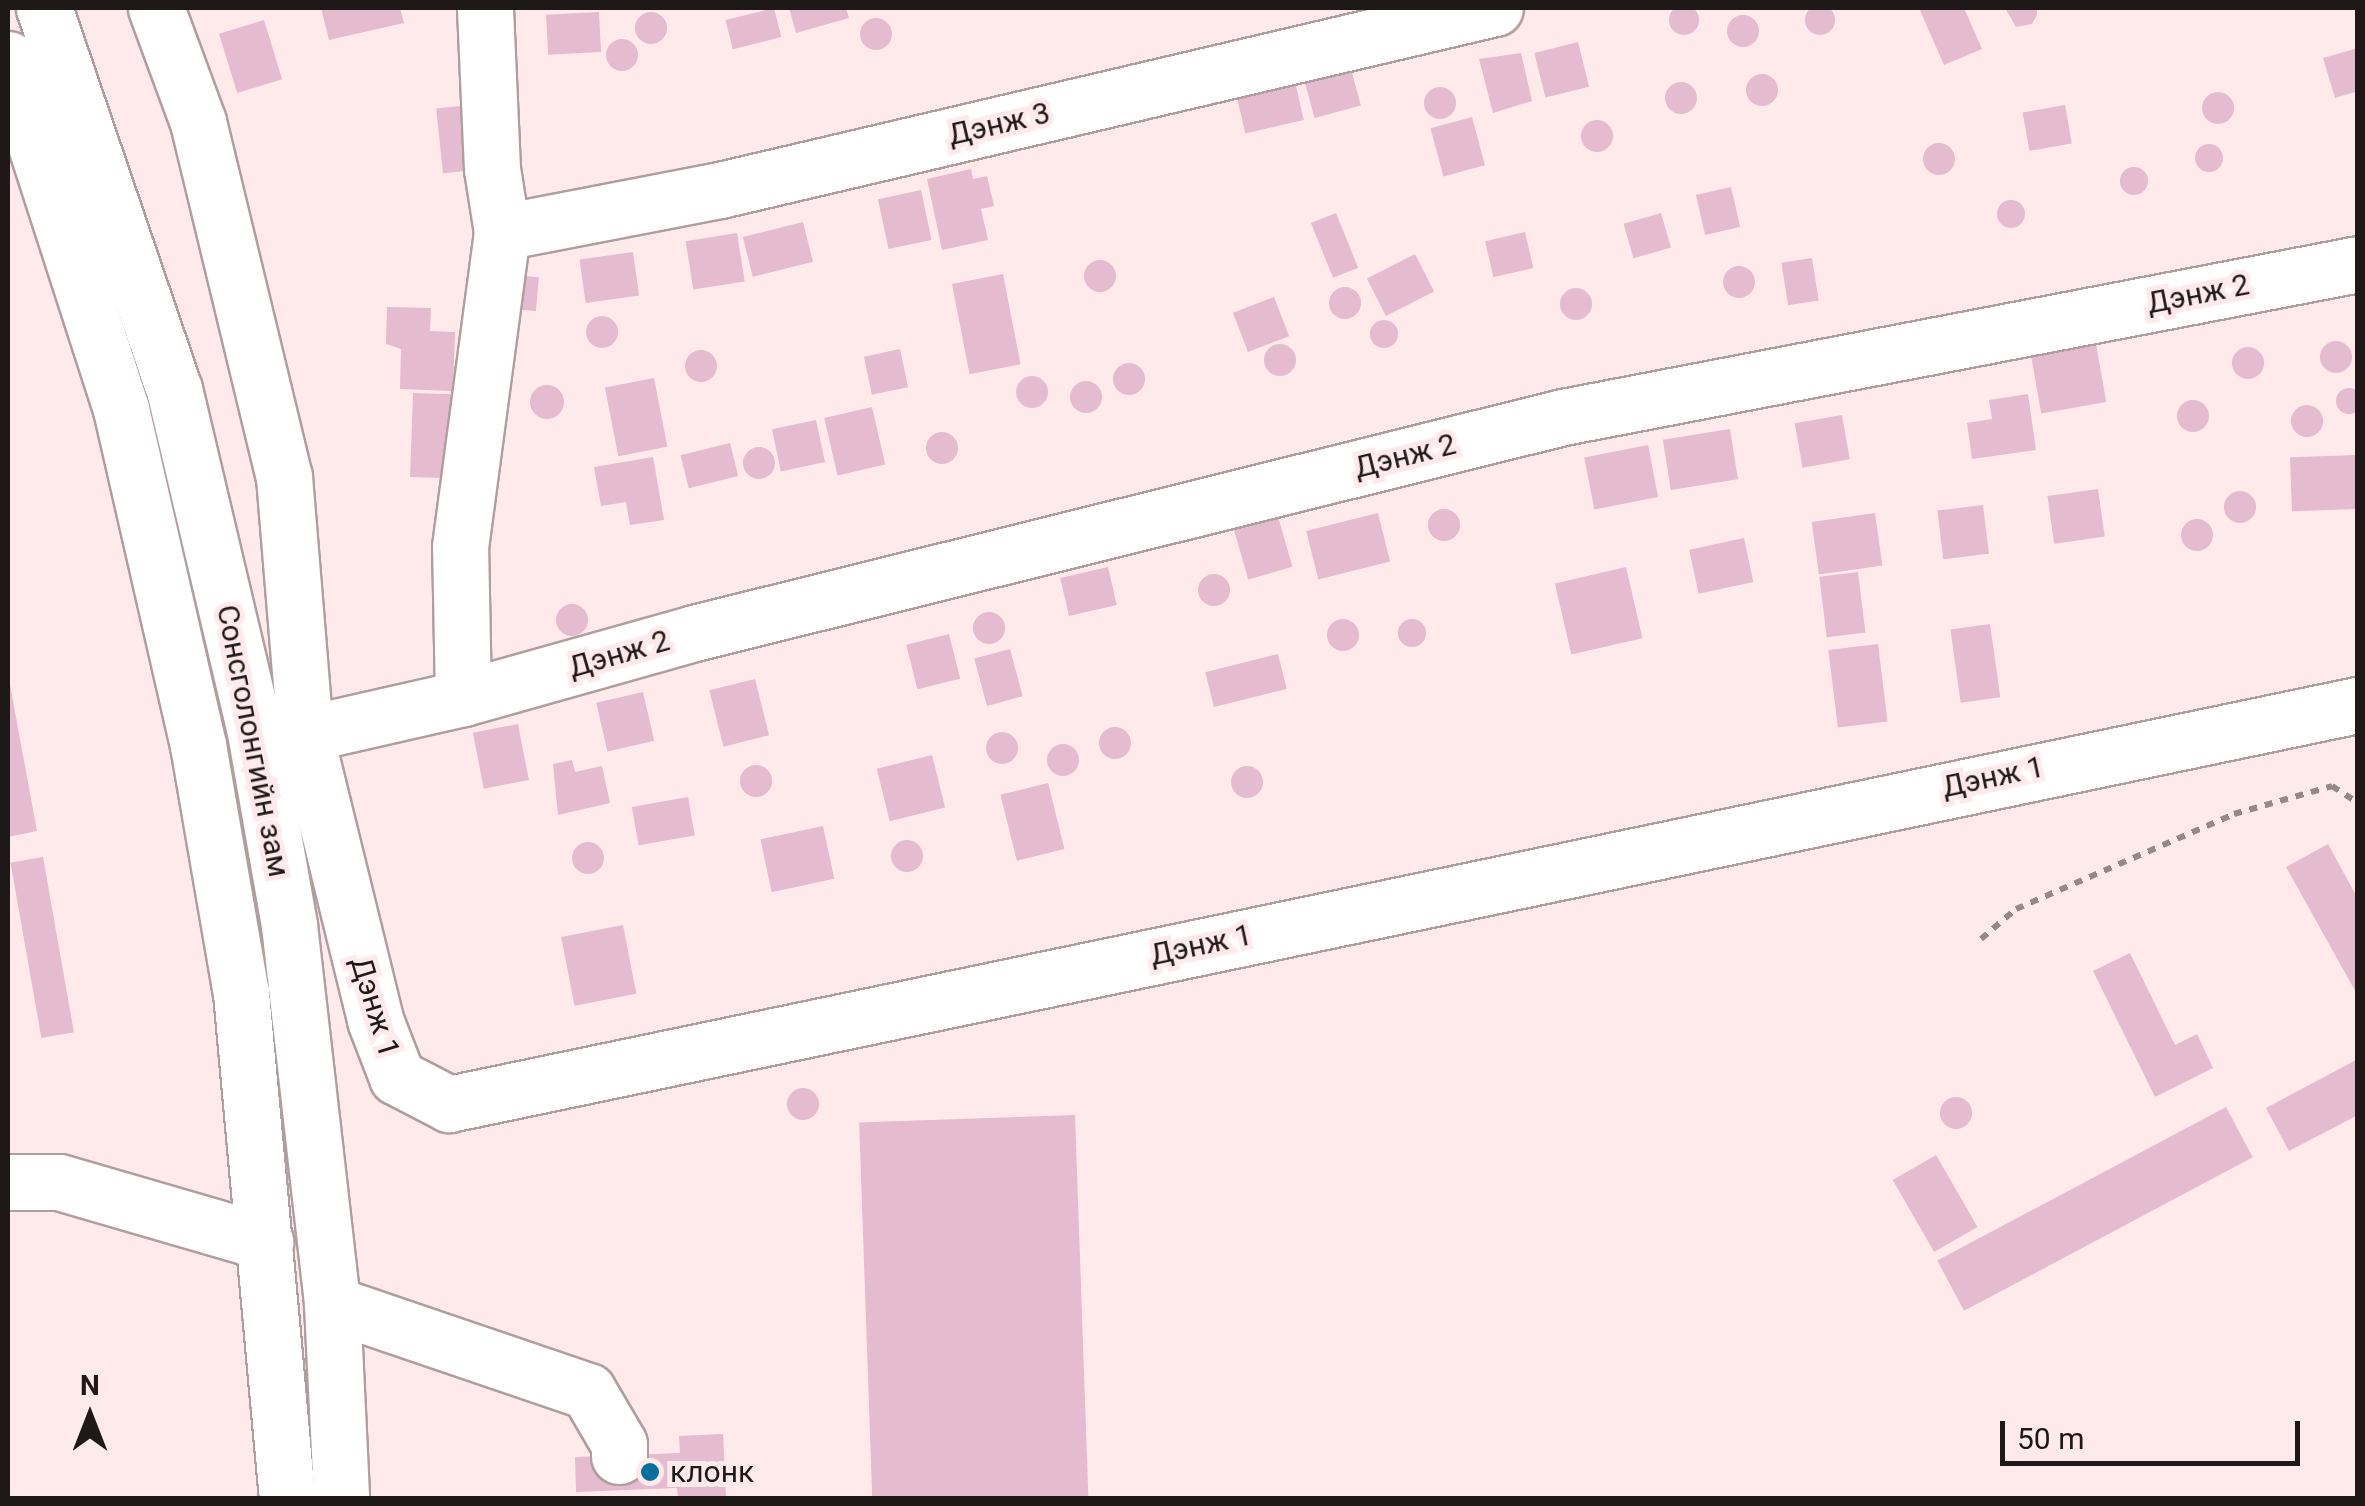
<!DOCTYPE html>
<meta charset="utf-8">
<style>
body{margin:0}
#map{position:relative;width:2365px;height:1506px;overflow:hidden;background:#feeaeb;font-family:Roboto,sans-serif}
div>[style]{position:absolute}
.building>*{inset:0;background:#e4bbcf;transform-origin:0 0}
.round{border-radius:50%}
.path>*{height:6px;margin-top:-3px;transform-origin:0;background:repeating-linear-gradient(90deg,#968889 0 8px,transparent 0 16px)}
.roads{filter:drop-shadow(2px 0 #b09e9e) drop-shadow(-2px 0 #b09e9e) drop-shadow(0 2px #b09e9e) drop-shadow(0 -2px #b09e9e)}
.minor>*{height:55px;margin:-27.5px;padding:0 27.5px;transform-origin:27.5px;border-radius:27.5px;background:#fff}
.major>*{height:55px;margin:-27.5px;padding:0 27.5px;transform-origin:27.5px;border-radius:27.5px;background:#fff}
.dots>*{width:28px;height:28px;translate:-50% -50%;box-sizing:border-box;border:5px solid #feeaeb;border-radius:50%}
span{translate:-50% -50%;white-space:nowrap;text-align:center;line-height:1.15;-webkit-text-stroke:10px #feeaeb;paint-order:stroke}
.street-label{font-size:30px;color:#1f1818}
.poi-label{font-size:30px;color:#1f1818}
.left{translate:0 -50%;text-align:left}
.frame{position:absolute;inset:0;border:10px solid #1f1818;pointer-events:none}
.north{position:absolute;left:40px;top:1366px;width:100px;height:100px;-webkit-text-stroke:8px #feeaeb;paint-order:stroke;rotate:0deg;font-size:28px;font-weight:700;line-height:40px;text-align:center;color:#1f1818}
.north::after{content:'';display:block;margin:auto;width:35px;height:45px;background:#1f1818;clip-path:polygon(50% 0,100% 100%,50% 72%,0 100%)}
.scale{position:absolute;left:2000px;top:1421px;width:300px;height:45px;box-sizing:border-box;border:5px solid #1f1818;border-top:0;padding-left:12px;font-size:30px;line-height:35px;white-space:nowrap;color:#1f1818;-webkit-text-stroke:8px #feeaeb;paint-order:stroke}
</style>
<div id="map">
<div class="building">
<div class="round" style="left:1805px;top:5px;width:30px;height:30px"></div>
<div class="round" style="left:1669px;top:5px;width:30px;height:30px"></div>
<div style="clip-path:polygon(321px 8px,400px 8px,404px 23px,329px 40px)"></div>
<div style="left:774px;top:8px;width:30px;height:50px;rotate:76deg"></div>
<div style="clip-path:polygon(789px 8px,846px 8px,849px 18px,796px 33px)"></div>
<div style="clip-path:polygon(1919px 8px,1964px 8px,1982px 49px,1944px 65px)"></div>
<div style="clip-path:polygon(2005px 8px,2037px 8px,2037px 15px,2032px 24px,2016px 27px)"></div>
<div class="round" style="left:635px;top:12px;width:32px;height:32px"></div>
<div style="left:599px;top:12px;width:40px;height:53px;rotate:87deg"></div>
<div class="round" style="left:1727px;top:15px;width:32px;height:32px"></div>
<div class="round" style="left:860px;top:18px;width:32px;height:32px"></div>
<div style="left:264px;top:20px;width:62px;height:47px;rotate:73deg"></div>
<div class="round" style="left:606px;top:39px;width:32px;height:32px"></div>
<div style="left:1578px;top:42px;width:46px;height:45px;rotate:76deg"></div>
<div style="clip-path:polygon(2358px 48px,2358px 91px,2335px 98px,2323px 58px)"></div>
<div style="clip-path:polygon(1521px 53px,1532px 101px,1493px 113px,1479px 59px)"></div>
<div style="left:1350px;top:65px;width:42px;height:48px;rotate:75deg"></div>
<div class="round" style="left:1746px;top:74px;width:32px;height:32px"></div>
<div class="round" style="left:1665px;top:82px;width:32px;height:32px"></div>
<div style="left:1295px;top:82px;width:39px;height:60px;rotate:77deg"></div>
<div class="round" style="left:1424px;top:87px;width:32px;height:32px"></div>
<div class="round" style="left:2202px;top:92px;width:32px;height:32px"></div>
<div style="left:470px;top:105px;width:65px;height:34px;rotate:84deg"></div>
<div style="left:2065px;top:105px;width:39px;height:43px;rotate:80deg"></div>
<div style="left:1472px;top:117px;width:50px;height:43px;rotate:75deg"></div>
<div class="round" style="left:1581px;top:120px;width:32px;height:32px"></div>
<div class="round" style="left:1923px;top:143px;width:32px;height:32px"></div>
<div class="round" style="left:2195px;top:144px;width:28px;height:28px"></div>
<div class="round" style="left:2120px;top:167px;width:28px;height:28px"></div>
<div style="clip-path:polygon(971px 169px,973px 179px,987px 176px,994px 206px,981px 209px,988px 240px,942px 250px,927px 179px)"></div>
<div style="left:1731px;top:187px;width:41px;height:36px;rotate:77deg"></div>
<div style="left:921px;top:190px;width:51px;height:44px;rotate:78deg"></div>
<div class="round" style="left:1997px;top:200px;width:28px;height:28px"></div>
<div style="left:1336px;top:213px;width:59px;height:27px;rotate:68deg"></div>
<div style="left:1661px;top:213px;width:36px;height:39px;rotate:74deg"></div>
<div style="left:803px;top:222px;width:41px;height:62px;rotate:76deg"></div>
<div style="left:1525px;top:232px;width:37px;height:41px;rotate:77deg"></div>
<div style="left:737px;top:233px;width:49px;height:52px;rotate:81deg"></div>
<div style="left:633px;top:252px;width:44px;height:54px;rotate:82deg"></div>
<div style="left:1415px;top:254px;width:42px;height:54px;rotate:63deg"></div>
<div style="left:1812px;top:258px;width:43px;height:31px;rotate:81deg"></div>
<div class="round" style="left:1084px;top:260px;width:32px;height:32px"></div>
<div class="round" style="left:1723px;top:266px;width:32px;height:32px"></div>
<div style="left:502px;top:274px;width:37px;height:34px;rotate:5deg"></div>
<div style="left:1003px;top:274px;width:92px;height:52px;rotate:79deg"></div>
<div class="round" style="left:1329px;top:287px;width:32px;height:32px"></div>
<div class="round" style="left:1560px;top:288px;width:32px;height:32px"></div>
<div style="left:1274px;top:297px;width:42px;height:44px;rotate:69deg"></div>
<div style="clip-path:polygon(387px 307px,431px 308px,430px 331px,455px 332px,453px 391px,400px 389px,401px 349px,386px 344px)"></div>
<div class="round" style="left:586px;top:316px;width:32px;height:32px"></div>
<div class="round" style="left:1370px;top:320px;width:28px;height:28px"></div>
<div class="round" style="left:2320px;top:341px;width:32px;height:32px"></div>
<div style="left:2096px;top:344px;width:59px;height:66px;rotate:80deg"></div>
<div class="round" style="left:1264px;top:344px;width:32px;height:32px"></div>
<div class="round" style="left:2232px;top:347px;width:32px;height:32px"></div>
<div style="left:900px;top:349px;width:39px;height:37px;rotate:78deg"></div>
<div class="round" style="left:685px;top:350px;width:32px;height:32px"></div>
<div class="round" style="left:1113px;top:363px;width:32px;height:32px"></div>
<div class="round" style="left:1016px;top:376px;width:32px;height:32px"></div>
<div style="left:654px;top:378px;width:70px;height:50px;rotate:79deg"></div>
<div class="round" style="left:1070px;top:381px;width:32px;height:32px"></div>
<div class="round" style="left:530px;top:385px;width:34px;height:34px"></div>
<div class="round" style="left:2336px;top:388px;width:26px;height:26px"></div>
<div style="left:413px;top:393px;width:38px;height:84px;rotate:2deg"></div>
<div style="clip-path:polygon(2028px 394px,2036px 450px,1972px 459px,1967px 423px,1992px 419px,1989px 400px)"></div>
<div class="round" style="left:2177px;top:400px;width:32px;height:32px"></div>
<div class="round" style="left:2291px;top:405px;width:32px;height:32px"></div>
<div style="left:872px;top:407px;width:59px;height:49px;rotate:77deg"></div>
<div style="left:1842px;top:415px;width:45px;height:48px;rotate:80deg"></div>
<div style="left:816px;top:420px;width:43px;height:45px;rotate:78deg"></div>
<div style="left:1730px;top:429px;width:51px;height:68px;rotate:81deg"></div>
<div class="round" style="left:926px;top:432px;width:32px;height:32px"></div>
<div style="left:730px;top:443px;width:34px;height:51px;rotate:76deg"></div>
<div style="left:1648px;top:445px;width:53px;height:65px;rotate:79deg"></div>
<div class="round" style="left:743px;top:447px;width:32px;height:32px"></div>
<div style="left:2356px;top:455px;width:54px;height:66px;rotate:88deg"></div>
<div style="clip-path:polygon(653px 457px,664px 520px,630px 525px,626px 502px,601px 506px,594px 467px)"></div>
<div style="left:2098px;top:489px;width:48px;height:51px;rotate:82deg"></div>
<div class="round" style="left:2224px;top:491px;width:32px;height:32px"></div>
<div style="left:1983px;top:505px;width:49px;height:46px;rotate:83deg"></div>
<div class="round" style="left:1428px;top:509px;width:32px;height:32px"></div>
<div style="left:1277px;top:513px;width:56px;height:46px;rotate:74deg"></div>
<div style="left:1378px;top:513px;width:50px;height:74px;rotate:76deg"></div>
<div style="left:1875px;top:513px;width:53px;height:64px;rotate:82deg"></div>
<div class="round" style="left:2181px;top:519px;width:32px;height:32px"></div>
<div style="left:1744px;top:538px;width:45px;height:56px;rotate:78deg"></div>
<div style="left:1108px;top:567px;width:39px;height:49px;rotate:77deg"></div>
<div style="left:1626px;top:567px;width:73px;height:73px;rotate:77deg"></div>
<div style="left:1858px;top:572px;width:61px;height:39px;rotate:83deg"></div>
<div class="round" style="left:1198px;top:574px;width:32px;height:32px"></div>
<div class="round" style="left:556px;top:604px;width:32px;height:32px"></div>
<div class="round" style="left:973px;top:612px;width:32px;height:32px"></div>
<div class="round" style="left:1398px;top:619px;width:28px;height:28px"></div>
<div class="round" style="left:1327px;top:619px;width:32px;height:32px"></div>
<div style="left:1990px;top:624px;width:74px;height:40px;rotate:82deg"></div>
<div style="left:949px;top:634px;width:46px;height:44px;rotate:76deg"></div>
<div style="left:1878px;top:644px;width:78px;height:50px;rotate:83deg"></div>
<div style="left:1010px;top:649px;width:49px;height:37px;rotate:75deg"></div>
<div style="left:1278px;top:654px;width:36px;height:75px;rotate:76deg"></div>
<div style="clip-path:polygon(8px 674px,37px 831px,8px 837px)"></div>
<div style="left:755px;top:679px;width:58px;height:47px;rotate:76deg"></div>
<div style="left:643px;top:692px;width:50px;height:48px;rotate:77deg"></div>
<div style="left:518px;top:724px;width:57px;height:46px;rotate:79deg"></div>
<div class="round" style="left:1099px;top:727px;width:32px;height:32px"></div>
<div class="round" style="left:986px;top:732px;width:32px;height:32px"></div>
<div class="round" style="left:1047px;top:744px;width:32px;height:32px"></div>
<div style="left:932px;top:755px;width:54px;height:57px;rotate:76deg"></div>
<div style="clip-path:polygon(572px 760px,575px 772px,602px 766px,610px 803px,558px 815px,553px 764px)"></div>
<div class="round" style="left:740px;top:765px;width:32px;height:32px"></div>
<div class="round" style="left:1231px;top:766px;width:32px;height:32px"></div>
<div style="left:1048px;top:783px;width:68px;height:49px;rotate:76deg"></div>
<div style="left:688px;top:797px;width:39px;height:57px;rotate:80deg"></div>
<div style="left:823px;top:826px;width:54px;height:64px;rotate:78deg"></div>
<div class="round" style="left:891px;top:840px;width:32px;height:32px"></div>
<div class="round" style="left:572px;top:842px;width:32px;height:32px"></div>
<div style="clip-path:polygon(2328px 844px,2358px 899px,2358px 996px,2286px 867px)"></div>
<div style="left:43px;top:857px;width:178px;height:33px;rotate:80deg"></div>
<div style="left:623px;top:925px;width:70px;height:63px;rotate:79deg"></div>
<div style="clip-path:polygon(2130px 953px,2175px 1045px,2197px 1034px,2213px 1068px,2155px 1097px,2093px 971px)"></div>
<div style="clip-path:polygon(2358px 1059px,2358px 1115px,2289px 1151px,2266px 1108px)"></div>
<div class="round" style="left:787px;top:1088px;width:32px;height:32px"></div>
<div class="round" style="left:1940px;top:1097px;width:32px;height:32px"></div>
<div style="left:2226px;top:1107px;width:57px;height:327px;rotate:62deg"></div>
<div style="left:1075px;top:1115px;width:383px;height:216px;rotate:88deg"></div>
<div style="left:1936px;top:1155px;width:83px;height:50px;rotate:60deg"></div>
<div style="clip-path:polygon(723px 1434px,726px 1498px,678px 1498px,677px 1488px,576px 1492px,575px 1457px,680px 1453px,679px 1436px)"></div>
</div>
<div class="path">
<div style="left:1981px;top:939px;width:46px;rotate:-40.6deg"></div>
<div style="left:2016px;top:909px;width:238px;rotate:-23.5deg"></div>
<div style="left:2234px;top:814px;width:102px;rotate:-15.9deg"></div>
<div style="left:2332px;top:786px;width:31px;rotate:33deg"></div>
</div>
<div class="roads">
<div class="minor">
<div style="left:156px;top:8px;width:121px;rotate:69.8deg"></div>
<div style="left:198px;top:122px;width:365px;rotate:76.4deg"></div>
<div style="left:284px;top:477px;width:258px;rotate:85.3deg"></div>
<div style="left:305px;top:734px;width:294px;rotate:76.2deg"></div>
<div style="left:375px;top:1020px;width:61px;rotate:68.9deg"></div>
<div style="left:397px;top:1077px;width:59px;rotate:27.4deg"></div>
<div style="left:449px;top:1104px;width:1950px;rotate:-11.81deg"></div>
<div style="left:502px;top:232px;width:222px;rotate:-10.9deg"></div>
<div style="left:720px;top:190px;width:796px;rotate:-13.22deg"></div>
<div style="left:463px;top:698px;width:240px;rotate:-15.7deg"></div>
<div style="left:694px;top:633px;width:895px;rotate:-13.96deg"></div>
<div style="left:1563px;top:417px;width:810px;rotate:-10.89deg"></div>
<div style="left:268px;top:733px;width:37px;rotate:2deg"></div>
<div style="left:305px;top:734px;width:162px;rotate:-12.8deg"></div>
<div style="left:463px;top:698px;width:151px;rotate:-91.1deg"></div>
<div style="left:460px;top:547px;width:318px;rotate:-82.4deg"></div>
<div style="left:502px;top:232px;width:64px;rotate:-99deg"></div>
<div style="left:492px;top:169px;width:161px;rotate:-92.5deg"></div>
<div style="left:8px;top:1182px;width:51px"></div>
<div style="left:59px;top:1182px;width:215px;rotate:16.2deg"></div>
<div style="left:332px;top:1304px;width:270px;rotate:18.8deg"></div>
<div style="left:588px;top:1391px;width:61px;rotate:59.7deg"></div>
<div style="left:619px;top:1444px;width:12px;rotate:90deg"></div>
</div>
<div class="major">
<div style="left:44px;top:8px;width:403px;rotate:71.2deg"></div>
<div style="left:174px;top:389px;width:352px;rotate:76.7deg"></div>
<div style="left:255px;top:732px;width:196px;rotate:80deg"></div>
<div style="left:289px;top:925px;width:381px;rotate:83.5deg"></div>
<div style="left:332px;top:1304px;width:194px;rotate:87.3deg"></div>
<div style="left:8px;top:59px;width:368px;rotate:72.1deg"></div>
<div style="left:121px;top:409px;width:345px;rotate:77.1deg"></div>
<div style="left:198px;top:745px;width:252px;rotate:80.2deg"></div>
<div style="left:241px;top:993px;width:507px;rotate:84.8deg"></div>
</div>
</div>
<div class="dots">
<div style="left:650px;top:1472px;background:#07719d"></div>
</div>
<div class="street-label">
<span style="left:999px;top:124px;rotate:-13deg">Дэнж 3</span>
<span style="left:2198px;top:294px;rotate:-11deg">Дэнж 2</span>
<span style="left:1405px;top:456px;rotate:-14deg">Дэнж 2</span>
<span style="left:619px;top:654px;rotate:-16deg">Дэнж 2</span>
<span style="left:253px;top:741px;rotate:79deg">Сонсголонгийн зам</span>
<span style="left:1993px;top:777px;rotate:-12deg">Дэнж 1</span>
<span style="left:1201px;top:945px;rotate:-12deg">Дэнж 1</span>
<span style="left:375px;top:1007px;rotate:73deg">Дэнж 1</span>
</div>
<div class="poi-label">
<span class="left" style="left:670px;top:1472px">клонк</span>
</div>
<div class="frame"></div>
<div class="north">N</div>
<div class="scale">50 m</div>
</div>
